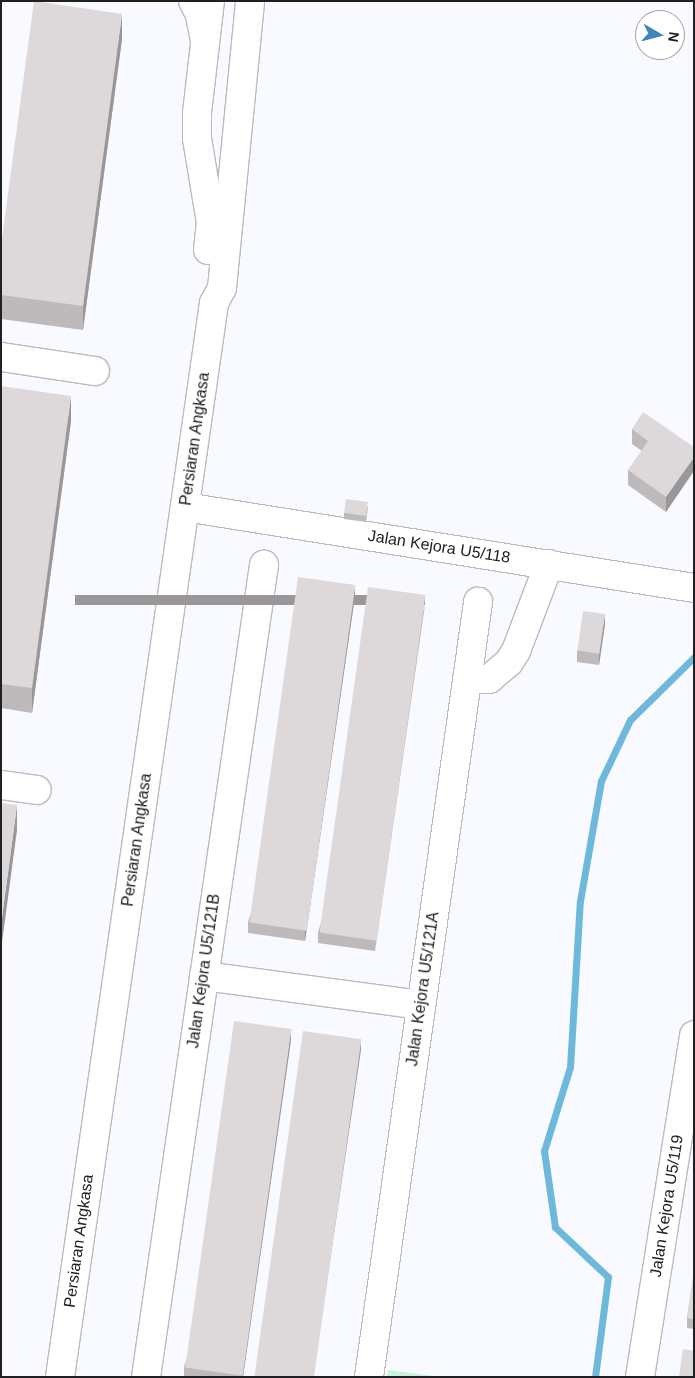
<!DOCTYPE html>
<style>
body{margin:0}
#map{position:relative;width:695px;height:1378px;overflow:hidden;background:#f9faff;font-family:Helvetica,sans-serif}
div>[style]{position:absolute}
.green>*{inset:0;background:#c9f4dc}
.stream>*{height:7px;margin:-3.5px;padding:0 3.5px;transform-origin:3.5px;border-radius:3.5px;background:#6db9dc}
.roads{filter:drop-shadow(1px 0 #babbc0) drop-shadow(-1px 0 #babbc0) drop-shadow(0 1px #babbc0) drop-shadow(0 -1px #babbc0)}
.minor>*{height:28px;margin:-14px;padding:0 14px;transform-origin:14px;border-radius:14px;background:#fff}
.major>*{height:28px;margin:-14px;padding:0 14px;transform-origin:14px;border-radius:14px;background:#fff}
.wall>*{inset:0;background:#bebabb}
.shaded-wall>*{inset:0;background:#9b9799;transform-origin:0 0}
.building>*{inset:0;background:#ddd8da;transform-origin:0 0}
span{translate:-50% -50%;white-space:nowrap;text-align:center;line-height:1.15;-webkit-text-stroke:4.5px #fff;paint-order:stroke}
.street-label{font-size:16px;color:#202022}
.frame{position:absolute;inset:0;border:2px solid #202022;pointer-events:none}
.north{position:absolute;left:635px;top:10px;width:50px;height:50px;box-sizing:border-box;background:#fff;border:1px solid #a6a6a7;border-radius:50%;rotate:98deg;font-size:14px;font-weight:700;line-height:20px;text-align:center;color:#202022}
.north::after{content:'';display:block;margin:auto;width:18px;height:22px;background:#3d87bb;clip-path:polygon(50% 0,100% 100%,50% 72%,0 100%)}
</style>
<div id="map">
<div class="green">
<div style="clip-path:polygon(388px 1370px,442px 1377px,387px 1377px)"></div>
</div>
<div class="stream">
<div style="left:595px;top:1377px;width:101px;rotate:-82.6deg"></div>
<div style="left:608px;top:1277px;width:73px;rotate:-136.7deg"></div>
<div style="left:555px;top:1227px;width:77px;rotate:-98.2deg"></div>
<div style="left:544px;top:1151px;width:88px;rotate:-72.8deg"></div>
<div style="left:570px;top:1067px;width:166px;rotate:-86.6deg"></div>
<div style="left:580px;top:901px;width:122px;rotate:-80.1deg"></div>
<div style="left:601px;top:781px;width:68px;rotate:-64.6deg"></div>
<div style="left:630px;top:720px;width:90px;rotate:-44.5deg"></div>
</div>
<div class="roads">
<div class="minor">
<div style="left:208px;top:250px;width:27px;rotate:-84deg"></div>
<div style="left:211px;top:223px;width:86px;rotate:-99.4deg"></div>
<div style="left:197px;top:138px;width:25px;rotate:-90deg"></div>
<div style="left:197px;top:113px;width:113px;rotate:-83.4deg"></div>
<div style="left:1px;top:357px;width:95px;rotate:8.5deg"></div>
<div style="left:185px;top:507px;width:515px;rotate:9.04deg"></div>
<div style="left:467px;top:679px;width:22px"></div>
<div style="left:489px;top:679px;width:26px;rotate:-40deg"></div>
<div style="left:509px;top:662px;width:13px;rotate:-58deg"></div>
<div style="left:516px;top:651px;width:93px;rotate:-69.2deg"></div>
<div style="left:1px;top:785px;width:36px;rotate:8deg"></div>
<div style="left:204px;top:976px;width:219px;rotate:7.6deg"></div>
<div style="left:60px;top:1377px;width:1085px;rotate:-81.84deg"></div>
<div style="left:214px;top:303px;width:17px;rotate:-62deg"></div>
<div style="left:222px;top:288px;width:288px;rotate:-84.4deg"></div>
<div style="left:146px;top:1377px;width:821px;rotate:-81.73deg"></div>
<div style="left:369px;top:1377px;width:783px;rotate:-81.99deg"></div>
<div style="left:640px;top:1377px;width:346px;rotate:-81deg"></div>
</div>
<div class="major">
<div style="left:193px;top:1px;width:16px;rotate:63deg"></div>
<div style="left:200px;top:15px;width:25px;rotate:79deg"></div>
</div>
</div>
<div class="wall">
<div style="clip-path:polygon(122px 39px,83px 330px,1px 319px,1px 246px)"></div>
<div style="clip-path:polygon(1px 386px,71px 421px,32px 713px,1px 708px)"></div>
<div style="clip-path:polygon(632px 429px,694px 447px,666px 512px,628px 485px,628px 470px,642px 451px,632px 444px)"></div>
<div style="clip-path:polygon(368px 507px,366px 522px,344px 519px,344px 513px)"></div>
<div style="clip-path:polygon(355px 596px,305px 941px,248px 933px,248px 922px)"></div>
<div style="clip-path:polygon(425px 605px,375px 951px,318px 943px,318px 932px)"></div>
<div style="clip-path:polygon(605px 624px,599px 665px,577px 662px,577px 651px)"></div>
<div style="clip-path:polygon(291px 1040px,243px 1377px,184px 1377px,184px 1367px)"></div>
<div style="clip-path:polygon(694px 1271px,694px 1329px,687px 1328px,687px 1318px)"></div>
</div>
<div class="shaded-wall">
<div style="clip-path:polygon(122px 14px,122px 39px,83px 330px,83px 306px)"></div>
<div style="clip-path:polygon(71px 396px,71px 421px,32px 713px,32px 688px)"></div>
<div style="clip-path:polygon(694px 457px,694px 471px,666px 512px,666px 497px)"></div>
<div style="clip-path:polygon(355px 585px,355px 596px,305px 941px,305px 931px)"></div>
<div style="left:425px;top:595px;width:10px;height:350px;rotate:90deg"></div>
<div style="clip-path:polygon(605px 614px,605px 624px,599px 665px,599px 655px)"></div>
<div style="clip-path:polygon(17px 805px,17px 830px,1px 950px,1px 925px)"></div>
<div style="clip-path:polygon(291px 1029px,291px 1040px,243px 1377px,241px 1377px)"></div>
<div style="clip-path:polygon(361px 1039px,361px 1050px,313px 1377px,312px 1377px)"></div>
</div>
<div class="building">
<div style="clip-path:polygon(34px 1px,122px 14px,83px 306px,1px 295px,1px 246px)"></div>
<div style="clip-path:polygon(1px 386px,71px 396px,32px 688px,1px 684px)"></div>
<div style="clip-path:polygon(643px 412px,694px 447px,694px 457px,666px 497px,628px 470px,648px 441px,632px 429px)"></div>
<div style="left:346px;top:499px;width:22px;height:14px;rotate:8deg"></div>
<div style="left:298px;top:577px;width:58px;height:349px;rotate:8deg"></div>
<div style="left:368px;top:587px;width:58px;height:349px;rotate:8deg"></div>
<div style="left:583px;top:611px;width:22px;height:40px;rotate:8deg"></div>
<div style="clip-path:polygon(1px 803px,17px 805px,1px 925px)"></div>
<div style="left:234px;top:1021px;width:58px;height:350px;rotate:8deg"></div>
<div style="left:303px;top:1031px;width:59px;height:348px;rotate:8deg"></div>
<div style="clip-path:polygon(694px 1271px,694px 1319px,687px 1318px)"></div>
<div style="clip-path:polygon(683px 1349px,694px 1351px,694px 1377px,679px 1377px)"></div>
</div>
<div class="street-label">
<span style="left:195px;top:439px;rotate:-82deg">Persiaran Angkasa</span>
<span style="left:439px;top:547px;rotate:9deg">Jalan Kejora U5/118</span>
<span style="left:137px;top:840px;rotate:-82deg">Persiaran Angkasa</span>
<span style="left:204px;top:971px;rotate:-82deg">Jalan Kejora U5/121B</span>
<span style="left:423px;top:989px;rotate:-82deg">Jalan Kejora U5/121A</span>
<span style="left:667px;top:1206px;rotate:-81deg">Jalan Kejora U5/119</span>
<span style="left:79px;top:1241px;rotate:-82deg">Persiaran Angkasa</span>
</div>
<div class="frame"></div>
<div class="north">N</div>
</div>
